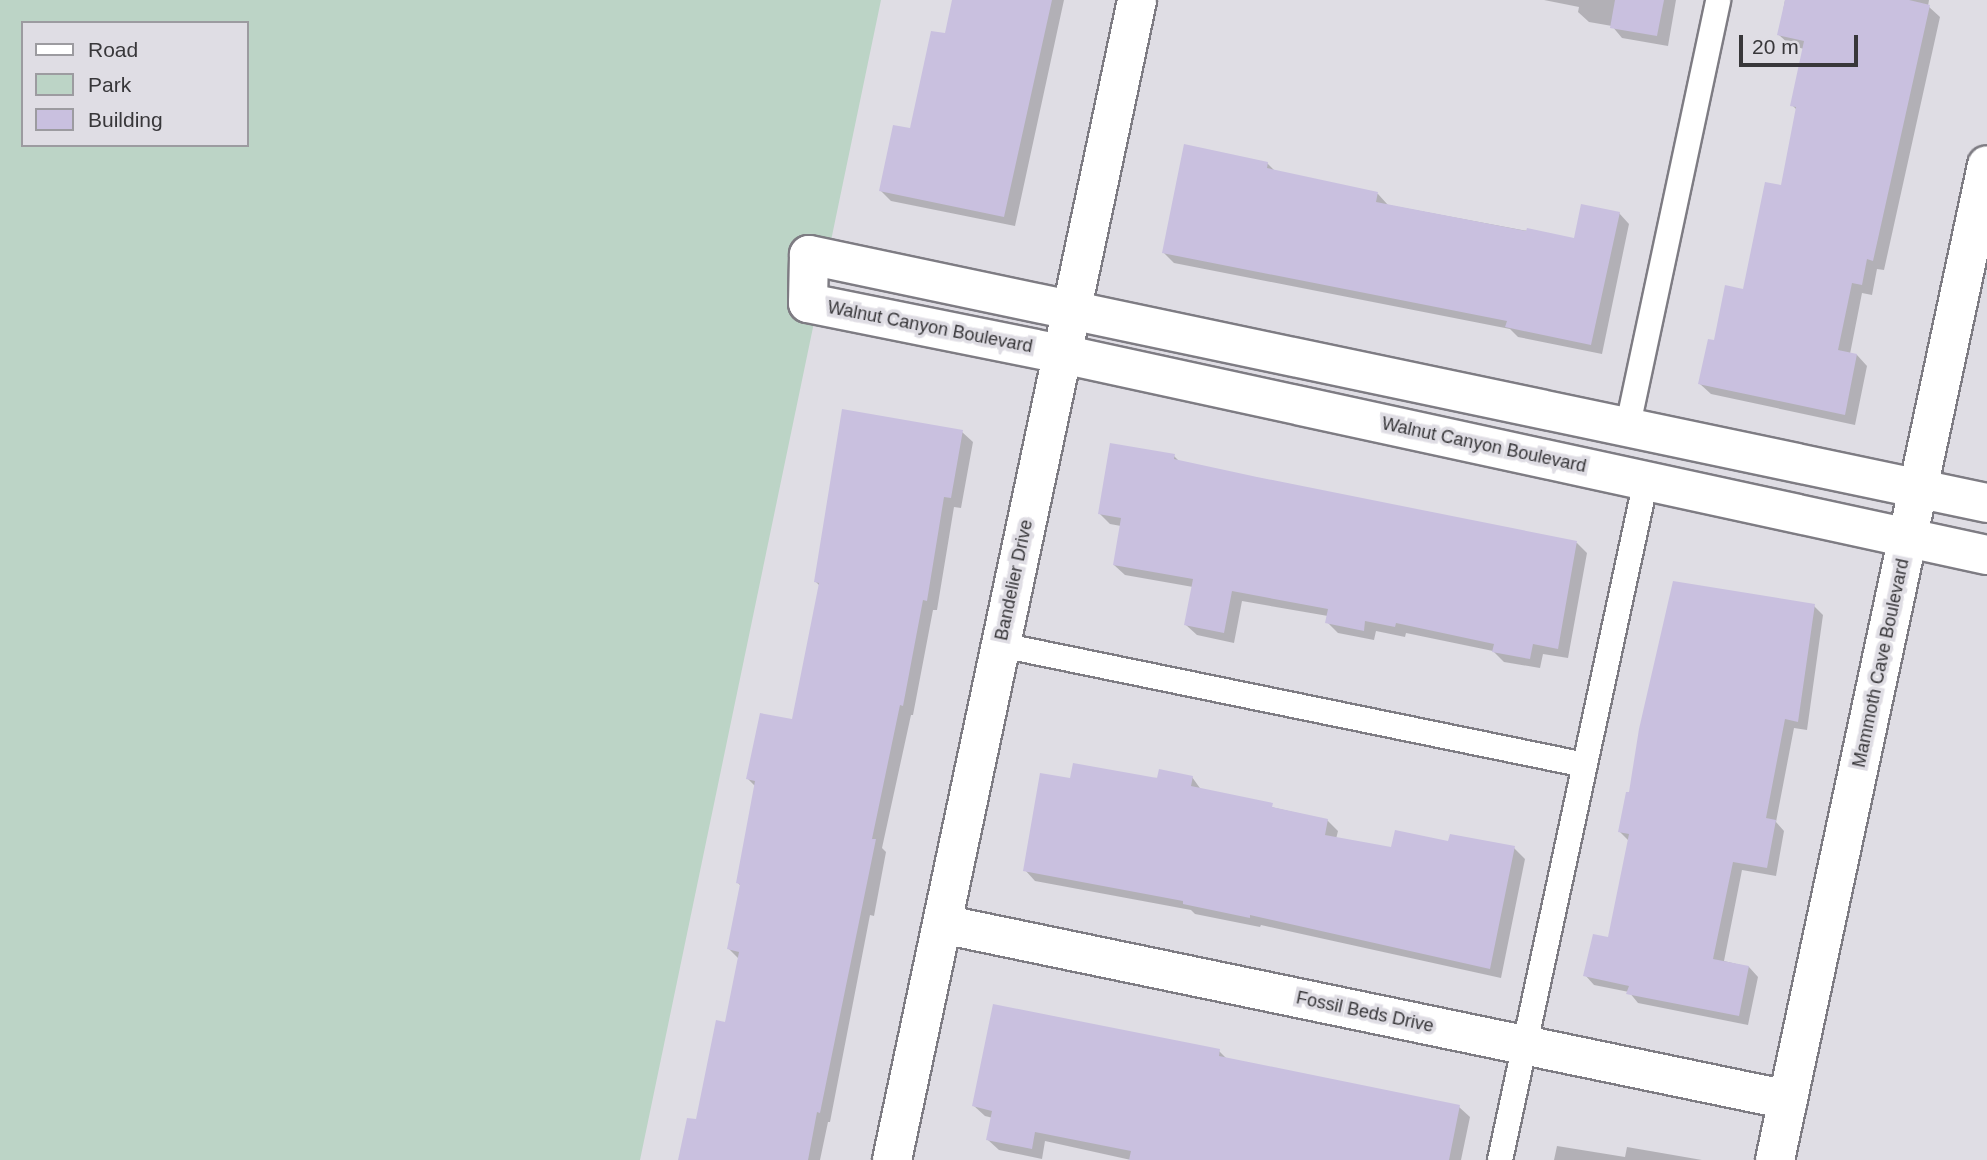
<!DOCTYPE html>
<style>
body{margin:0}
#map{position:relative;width:1987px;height:1160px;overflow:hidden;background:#dfdde4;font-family:Arial,sans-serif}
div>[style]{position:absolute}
.green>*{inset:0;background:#bcd4c6}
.shadow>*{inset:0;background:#0003}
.building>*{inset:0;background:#c9c0df}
.roads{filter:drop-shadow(2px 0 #7e7c83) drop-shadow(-2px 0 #7e7c83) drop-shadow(0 2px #7e7c83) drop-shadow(0 -2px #7e7c83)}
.service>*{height:24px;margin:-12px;padding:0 12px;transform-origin:12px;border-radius:12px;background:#fff}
.minor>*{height:38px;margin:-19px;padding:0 19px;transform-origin:19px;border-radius:19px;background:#fff}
span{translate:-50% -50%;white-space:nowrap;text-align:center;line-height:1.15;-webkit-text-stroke:7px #dfdde4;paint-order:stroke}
.street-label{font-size:18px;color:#38373a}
.legend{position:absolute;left:21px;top:21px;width:228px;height:126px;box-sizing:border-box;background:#dfdde4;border:2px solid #9c9ba0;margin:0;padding:9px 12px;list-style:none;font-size:21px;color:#38373a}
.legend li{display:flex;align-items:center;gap:14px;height:35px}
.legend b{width:35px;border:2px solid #9c9ba0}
.scale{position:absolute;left:1739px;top:35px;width:119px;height:32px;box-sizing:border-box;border:4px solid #38373a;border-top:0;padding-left:9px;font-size:21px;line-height:24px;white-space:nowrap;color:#38373a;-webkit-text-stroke:5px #dfdde4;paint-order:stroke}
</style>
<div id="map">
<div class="green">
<div style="clip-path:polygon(evenodd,0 0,881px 0,640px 1160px,0 1160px,0 0,23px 23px,247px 23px,247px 145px,23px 145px,23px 23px)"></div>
</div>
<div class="shadow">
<div style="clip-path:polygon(953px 0,1064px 0,1015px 226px,891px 201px,881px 191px,912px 131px,946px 35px)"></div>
<div style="clip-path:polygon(1544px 0,1676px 0,1668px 46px,1622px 38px,1612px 26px,1589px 22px,1578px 12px,1579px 7px)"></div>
<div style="clip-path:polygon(1785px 0,1929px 0,1928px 6px,1940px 17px,1884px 270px,1877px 269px,1872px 295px,1862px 293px,1850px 354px,1857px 355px,1867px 366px,1855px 425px,1711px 394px,1700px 384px,1715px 342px,1744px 291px,1782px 187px,1797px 110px,1792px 105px,1804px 49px,1790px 45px,1779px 35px)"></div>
<div style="clip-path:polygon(1267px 163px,1276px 172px,1378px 194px,1388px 205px,1576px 240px,1619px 213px,1629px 224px,1602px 354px,1518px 337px,1510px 329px,1174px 263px,1164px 253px)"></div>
<div style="clip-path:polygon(962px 432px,973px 442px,961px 508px,954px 507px,937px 610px,933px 610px,913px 715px,911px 715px,882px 848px,886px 852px,874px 916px,870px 915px,830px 1122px,828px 1122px,820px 1160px,680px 1160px,697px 1121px,726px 1024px,739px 959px,729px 949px,742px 887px,737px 882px,755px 786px,748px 779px,793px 721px,820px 586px,816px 582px)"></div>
<div style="clip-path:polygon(1174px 456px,1180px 462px,1577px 543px,1587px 553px,1568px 658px,1543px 654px,1540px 668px,1504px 662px,1493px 651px,1406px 633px,1405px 637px,1376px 631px,1374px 640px,1338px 633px,1327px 622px,1328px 616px,1242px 601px,1234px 643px,1197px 635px,1186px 625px,1193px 587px,1125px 575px,1114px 565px,1121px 526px,1110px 524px,1100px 514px)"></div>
<div style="clip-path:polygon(1814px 606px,1823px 615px,1807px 730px,1794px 728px,1776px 822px,1784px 831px,1776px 876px,1742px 870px,1724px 961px,1749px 967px,1758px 977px,1748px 1025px,1638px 1003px,1629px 992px,1594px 985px,1585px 975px,1610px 940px,1629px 841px,1620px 832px,1631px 794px)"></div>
<div style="clip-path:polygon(1192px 777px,1202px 791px,1327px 820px,1338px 831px,1336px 839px,1393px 849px,1450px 843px,1514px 848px,1525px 859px,1501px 978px,1261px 925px,1260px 927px,1195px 914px,1191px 910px,1035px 881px,1025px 870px,1072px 780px)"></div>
<div style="clip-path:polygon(1219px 1051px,1227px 1059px,1459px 1107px,1470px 1117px,1461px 1160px,1131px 1160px,1045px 1141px,1042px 1159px,999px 1150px,988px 1140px,993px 1118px,985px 1116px,974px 1106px)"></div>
<div style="clip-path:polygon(1557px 1146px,1625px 1157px,1627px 1147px,1702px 1160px,1554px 1160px)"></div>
</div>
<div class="building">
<div style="clip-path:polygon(952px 0,1052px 0,1004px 217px,879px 191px,893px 125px,910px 128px,931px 31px,945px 33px)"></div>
<div style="clip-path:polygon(1615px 0,1664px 0,1657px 36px,1610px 28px)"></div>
<div style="clip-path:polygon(1785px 0,1909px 0,1930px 5px,1873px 261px,1867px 259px,1862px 285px,1852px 283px,1838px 350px,1857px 354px,1845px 415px,1698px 384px,1708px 339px,1714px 340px,1725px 285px,1743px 289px,1765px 182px,1781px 185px,1796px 107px,1790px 106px,1804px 41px,1777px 35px)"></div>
<div style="clip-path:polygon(1184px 144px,1268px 162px,1267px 168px,1378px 192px,1376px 202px,1526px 231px,1527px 228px,1574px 238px,1581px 204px,1620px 212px,1591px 345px,1505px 327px,1507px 321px,1162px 253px)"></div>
<div style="clip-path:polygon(842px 409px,963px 430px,951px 498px,944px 497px,927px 601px,923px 600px,903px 706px,900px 705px,872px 839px,876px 839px,820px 1113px,817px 1112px,808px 1160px,678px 1160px,687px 1118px,696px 1119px,716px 1020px,725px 1022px,739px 952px,727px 949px,740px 884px,736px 883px,755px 781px,746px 779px,760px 713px,792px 719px,819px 583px,814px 582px)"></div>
<div style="clip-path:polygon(1110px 443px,1175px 454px,1174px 459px,1257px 477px,1577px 541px,1558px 649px,1533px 644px,1530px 659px,1492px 652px,1494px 644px,1396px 623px,1395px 627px,1365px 621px,1364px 631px,1325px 623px,1328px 609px,1232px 591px,1224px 633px,1184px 625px,1193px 579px,1113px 565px,1121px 518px,1098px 514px)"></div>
<div style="clip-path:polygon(1673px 581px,1815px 604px,1798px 722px,1785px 719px,1766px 818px,1776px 820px,1767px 868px,1733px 862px,1713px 959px,1749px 966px,1739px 1016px,1626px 994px,1629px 986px,1583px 976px,1593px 934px,1608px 937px,1629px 834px,1618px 832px,1626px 792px,1629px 792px,1639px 729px)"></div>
<div style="clip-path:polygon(1073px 763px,1157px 778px,1159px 769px,1193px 776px,1191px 786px,1273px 803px,1272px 807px,1328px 819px,1325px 835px,1391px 847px,1395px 830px,1448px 841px,1450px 834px,1515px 846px,1490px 969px,1250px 915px,1250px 918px,1183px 904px,1183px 901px,1023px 871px,1040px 773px,1070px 778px)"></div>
<div style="clip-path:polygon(993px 1004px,1220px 1049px,1219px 1056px,1460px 1105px,1449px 1160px,1129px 1160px,1131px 1151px,1035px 1132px,1032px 1149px,986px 1140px,992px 1111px,972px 1106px)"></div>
</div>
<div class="roads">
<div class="service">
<div style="left:1628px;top:425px;width:434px;rotate:-78deg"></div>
<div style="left:1001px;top:645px;width:596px;rotate:11.61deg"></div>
<div style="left:1500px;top:1160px;width:695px;rotate:-77.88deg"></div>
</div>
<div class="minor">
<div style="left:1987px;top:503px;width:1204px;rotate:-168.11deg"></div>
<div style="left:809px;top:255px;width:48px;rotate:91.2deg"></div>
<div style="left:808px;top:303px;width:259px;rotate:11.4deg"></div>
<div style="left:1062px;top:354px;width:947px;rotate:12.26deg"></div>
<div style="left:942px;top:924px;width:864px;rotate:11.75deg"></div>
<div style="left:892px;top:1160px;width:1186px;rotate:-78.07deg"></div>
<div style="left:1775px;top:1160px;width:1017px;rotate:-77.97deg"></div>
</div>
</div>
<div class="street-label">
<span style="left:930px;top:327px;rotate:11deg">Walnut Canyon Boulevard</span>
<span style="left:1484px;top:445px;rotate:12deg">Walnut Canyon Boulevard</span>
<span style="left:1014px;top:580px;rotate:-78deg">Bandelier Drive</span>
<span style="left:1881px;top:663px;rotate:-78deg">Mammoth Cave Boulevard</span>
<span style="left:1365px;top:1012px;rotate:12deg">Fossil Beds Drive</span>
</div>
<ul class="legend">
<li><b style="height:9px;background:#fff"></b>Road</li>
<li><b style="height:19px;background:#bcd4c6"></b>Park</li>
<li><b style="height:19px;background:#c9c0df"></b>Building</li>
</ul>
<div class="scale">20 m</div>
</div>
